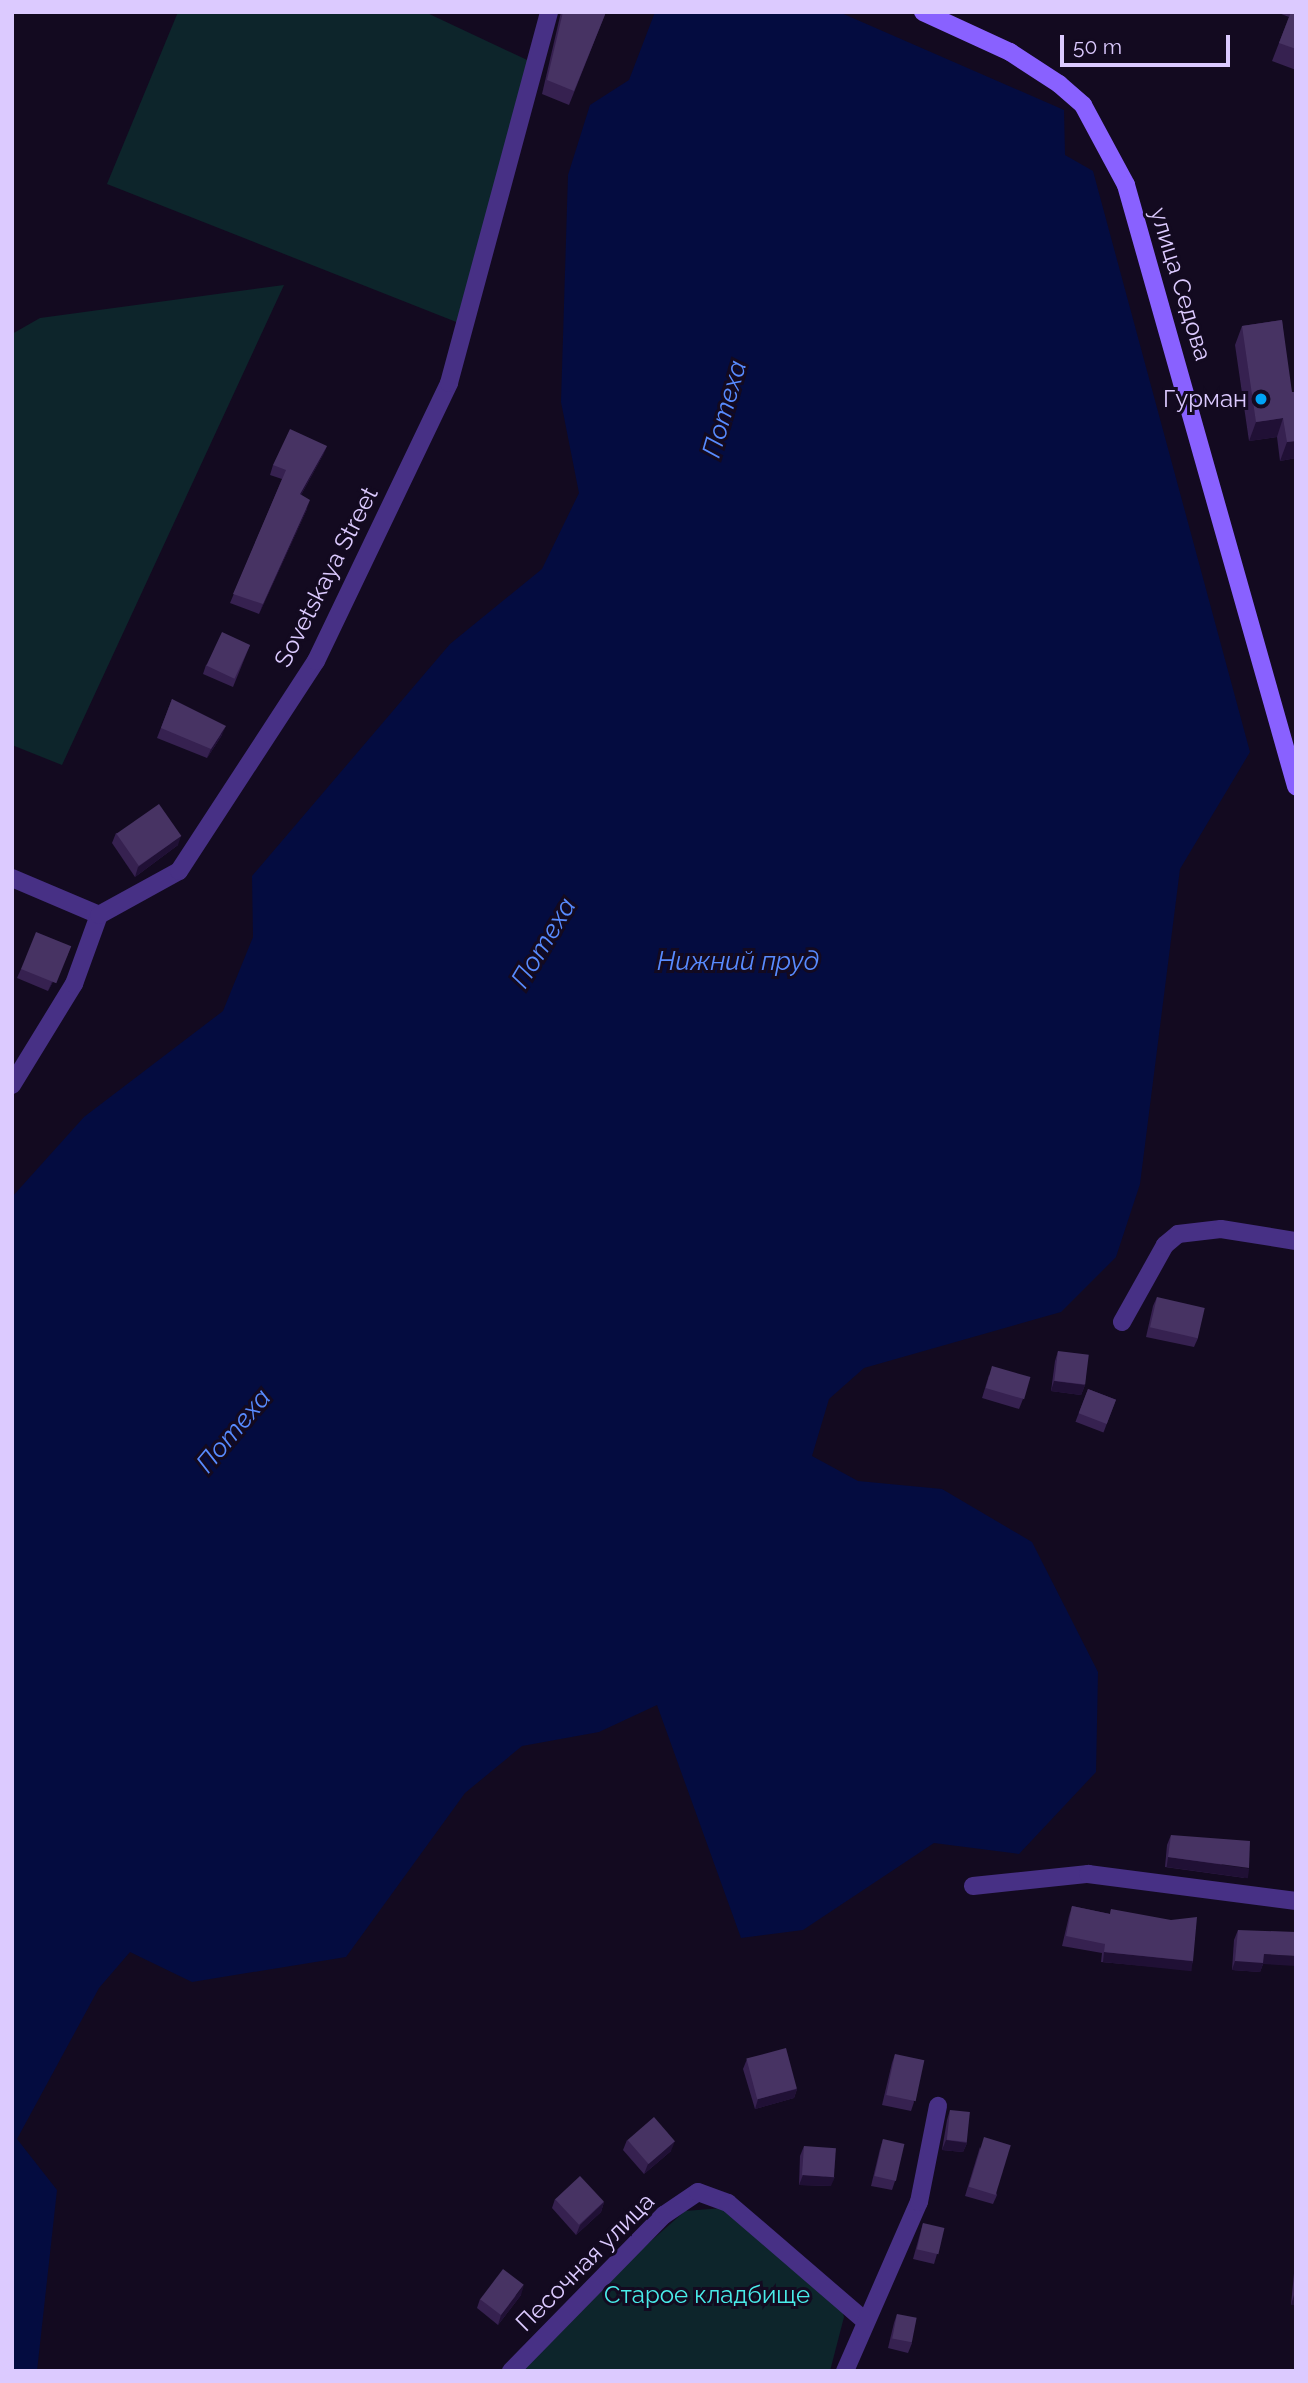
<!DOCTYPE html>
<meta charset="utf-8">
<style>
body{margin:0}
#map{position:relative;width:1308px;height:2383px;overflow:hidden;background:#130a20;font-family:Raleway,sans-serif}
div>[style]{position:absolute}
.green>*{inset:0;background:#0d252b}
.water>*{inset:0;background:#040c40}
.street>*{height:18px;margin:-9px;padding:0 9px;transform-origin:9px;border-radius:9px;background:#473085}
.secondary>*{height:18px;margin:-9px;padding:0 9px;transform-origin:9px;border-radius:9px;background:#8961ff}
.wall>*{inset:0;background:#362150;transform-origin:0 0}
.shaded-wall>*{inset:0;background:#201035;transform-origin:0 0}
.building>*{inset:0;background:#473363;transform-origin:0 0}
.dots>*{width:19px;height:19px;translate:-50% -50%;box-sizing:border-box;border:4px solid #130a20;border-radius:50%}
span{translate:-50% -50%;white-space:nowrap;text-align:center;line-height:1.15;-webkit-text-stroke:6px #130a20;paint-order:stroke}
.street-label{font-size:24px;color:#dccaff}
.poi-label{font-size:24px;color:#dccaff}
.right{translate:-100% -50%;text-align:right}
.park-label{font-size:24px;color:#49ece9}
.water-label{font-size:26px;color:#588bff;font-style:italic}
.frame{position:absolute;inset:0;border:14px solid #dccaff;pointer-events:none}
.scale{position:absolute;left:1060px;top:35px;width:170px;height:32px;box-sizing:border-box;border:4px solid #dccaff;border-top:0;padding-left:9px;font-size:21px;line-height:24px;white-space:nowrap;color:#dccaff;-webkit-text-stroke:5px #130a20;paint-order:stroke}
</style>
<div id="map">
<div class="green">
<div style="clip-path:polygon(178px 12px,425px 12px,540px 66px,469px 327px,107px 184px)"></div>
<div style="clip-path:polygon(284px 285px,62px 765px,12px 745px,12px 334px,40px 318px)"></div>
<div style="clip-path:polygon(723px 2208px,839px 2302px,844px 2317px,830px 2371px,518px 2371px,577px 2306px,685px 2211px)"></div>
</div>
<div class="water">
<div style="clip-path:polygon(655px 12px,839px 12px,1064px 110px,1065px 155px,1093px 171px,1250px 752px,1180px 869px,1140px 1184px,1116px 1257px,1061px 1312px,864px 1368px,829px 1399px,812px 1456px,858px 1481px,942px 1489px,1032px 1542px,1098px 1672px,1096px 1772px,1019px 1854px,934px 1843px,803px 1930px,741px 1938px,657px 1705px,599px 1732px,522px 1746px,465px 1793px,346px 1957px,192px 1982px,130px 1952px,99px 1988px,17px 2139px,57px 2190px,37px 2371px,12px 2371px,12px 1197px,84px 1117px,223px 1011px,253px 937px,252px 876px,450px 644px,542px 569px,579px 493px,561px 402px,568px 175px,590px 105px,629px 80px)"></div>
</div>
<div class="street">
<div style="left:12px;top:878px;width:95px;rotate:23deg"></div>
<div style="left:12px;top:1085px;width:119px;rotate:-58.5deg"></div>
<div style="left:74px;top:984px;width:73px;rotate:-70.1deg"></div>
<div style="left:99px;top:915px;width:91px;rotate:-28.8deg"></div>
<div style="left:179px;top:871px;width:251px;rotate:-56.9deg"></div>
<div style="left:316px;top:661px;width:308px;rotate:-64.4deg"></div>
<div style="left:449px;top:383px;width:384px;rotate:-74.9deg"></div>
<div style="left:1122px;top:1322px;width:88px;rotate:-60.8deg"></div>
<div style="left:1165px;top:1245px;width:17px;rotate:-40deg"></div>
<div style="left:1178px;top:1234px;width:43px;rotate:-6.6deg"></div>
<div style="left:1221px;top:1229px;width:76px;rotate:9.1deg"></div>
<div style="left:973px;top:1886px;width:116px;rotate:-6deg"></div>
<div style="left:1088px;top:1874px;width:210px;rotate:7.4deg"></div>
<div style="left:511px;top:2371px;width:219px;rotate:-45.6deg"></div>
<div style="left:664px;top:2215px;width:41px;rotate:-34.1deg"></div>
<div style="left:698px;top:2192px;width:32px;rotate:20deg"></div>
<div style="left:728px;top:2203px;width:178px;rotate:40.7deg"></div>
<div style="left:845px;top:2371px;width:184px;rotate:-66.4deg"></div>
<div style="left:919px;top:2202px;width:98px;rotate:-78.8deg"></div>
</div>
<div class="secondary">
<div style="left:923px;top:12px;width:96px;rotate:24.7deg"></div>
<div style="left:1010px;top:52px;width:59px;rotate:33.1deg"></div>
<div style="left:1059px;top:84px;width:32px;rotate:41deg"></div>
<div style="left:1083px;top:105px;width:91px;rotate:61.7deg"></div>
<div style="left:1126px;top:185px;width:625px;rotate:74.21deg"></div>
</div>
<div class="wall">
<div style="clip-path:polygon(561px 12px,606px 12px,569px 105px,542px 94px)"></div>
<div style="clip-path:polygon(1276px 12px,1296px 12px,1296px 70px,1272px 61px,1289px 17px)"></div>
<div style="clip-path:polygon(1282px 320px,1296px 458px,1280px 461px,1277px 437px,1249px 441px,1235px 345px,1242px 326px)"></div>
<div style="clip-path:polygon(327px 446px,323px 455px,301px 495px,307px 509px,259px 614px,230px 603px,282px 479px,270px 475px,273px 465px)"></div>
<div style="clip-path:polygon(250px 645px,233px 687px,203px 674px,206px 665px)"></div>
<div style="clip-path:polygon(172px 699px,222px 735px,207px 758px,157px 738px)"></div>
<div style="clip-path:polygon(116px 833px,178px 845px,135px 877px,112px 843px)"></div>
<div style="clip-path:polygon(71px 946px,67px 956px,48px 991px,17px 978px,21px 969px)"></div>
<div style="clip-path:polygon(1157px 1297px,1198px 1338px,1194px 1347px,1146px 1337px,1153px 1306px)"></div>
<div style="clip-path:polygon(1058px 1351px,1085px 1385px,1081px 1395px,1051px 1391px,1055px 1361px)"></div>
<div style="clip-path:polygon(989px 1375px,1023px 1399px,1019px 1409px,982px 1398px)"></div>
<div style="left:1088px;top:1389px;width:30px;height:35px;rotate:21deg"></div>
<div style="clip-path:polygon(1171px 1835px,1245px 1878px,1165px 1867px,1167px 1845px)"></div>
<div style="clip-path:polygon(1072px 1906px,1110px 1914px,1111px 1909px,1193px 1961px,1190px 1970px,1101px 1962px,1102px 1953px,1062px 1946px,1069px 1916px)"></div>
<div style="clip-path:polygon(1238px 1930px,1263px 1964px,1260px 1972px,1232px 1970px,1234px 1940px)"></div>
<div style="clip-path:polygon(895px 2054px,914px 2102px,911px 2111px,882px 2105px,892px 2063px)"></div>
<div style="clip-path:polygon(747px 2059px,797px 2089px,794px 2098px,755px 2109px,743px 2069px)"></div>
<div style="clip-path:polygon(950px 2110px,967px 2143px,963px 2152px,942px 2150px,947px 2120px)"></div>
<div style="clip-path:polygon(883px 2139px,895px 2181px,892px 2190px,871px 2186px,880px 2149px)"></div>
<div style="clip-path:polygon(627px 2140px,671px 2151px,644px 2174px,623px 2150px)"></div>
<div style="clip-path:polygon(804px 2146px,831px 2186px,799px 2185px,800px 2156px)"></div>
<div style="clip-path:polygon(980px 2147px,997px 2195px,993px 2204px,965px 2196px)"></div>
<div style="clip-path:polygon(555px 2199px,604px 2202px,601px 2212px,576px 2235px,552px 2208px)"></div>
<div style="clip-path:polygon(923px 2223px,937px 2254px,934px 2264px,913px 2259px)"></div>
<div style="clip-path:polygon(1296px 2268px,1296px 2305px,1291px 2305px,1294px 2273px)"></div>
<div style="clip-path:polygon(521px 2295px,498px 2325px,477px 2308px,480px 2299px)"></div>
<div style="clip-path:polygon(897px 2314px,912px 2343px,908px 2353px,888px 2348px,894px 2323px)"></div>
</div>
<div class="shaded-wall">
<div style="clip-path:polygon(1283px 418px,1277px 437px,1249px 441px,1256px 422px)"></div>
<div style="clip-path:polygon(1296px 441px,1296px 458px,1280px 461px,1287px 442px)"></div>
<div style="clip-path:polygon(327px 446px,323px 455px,296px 504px,300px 494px)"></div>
<div style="clip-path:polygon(310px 500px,307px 509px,259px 614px,263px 604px)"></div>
<div style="clip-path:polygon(226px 726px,222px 735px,207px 758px,211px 749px)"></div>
<div style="clip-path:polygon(181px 836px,178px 845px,135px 877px,138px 867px)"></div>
<div style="clip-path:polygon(71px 946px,67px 956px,48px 991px,52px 982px)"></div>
<div style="clip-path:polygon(1054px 1381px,1085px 1385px,1081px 1395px,1051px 1391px)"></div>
<div style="left:1168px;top:1857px;width:82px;height:10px;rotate:8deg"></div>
<div style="left:1104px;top:1952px;width:89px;height:10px;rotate:6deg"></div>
<div style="clip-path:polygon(1264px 1954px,1296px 1956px,1296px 1966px,1263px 1964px,1260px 1972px,1232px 1970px,1235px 1961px)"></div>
<div style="clip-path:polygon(797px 2089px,794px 2098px,755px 2109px,758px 2099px)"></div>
<div style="clip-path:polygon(946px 2140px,967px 2143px,963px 2152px,942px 2150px)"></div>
<div style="clip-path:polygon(675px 2141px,671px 2151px,644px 2174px,648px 2164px)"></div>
<div style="clip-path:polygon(803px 2175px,835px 2177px,831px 2186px,799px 2185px)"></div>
<div style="clip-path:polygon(604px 2202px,601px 2212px,576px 2235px,580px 2225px)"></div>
<div style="clip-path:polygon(524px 2285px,521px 2295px,498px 2325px,501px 2315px)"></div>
<div style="clip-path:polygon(1294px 2295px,1296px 2295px,1296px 2305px,1291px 2305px)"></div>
</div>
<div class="building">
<div style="clip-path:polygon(563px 12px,606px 12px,574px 91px,547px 80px)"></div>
<div style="clip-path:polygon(1291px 12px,1296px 12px,1296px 49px,1279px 43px)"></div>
<div style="clip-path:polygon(1282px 320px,1292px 392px,1296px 392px,1296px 441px,1287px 442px,1283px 418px,1256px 422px,1242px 326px)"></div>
<div style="clip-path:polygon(290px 429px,327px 446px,300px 494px,310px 500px,263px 604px,233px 594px,286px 470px,273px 465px)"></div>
<div style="left:222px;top:632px;width:31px;height:37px;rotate:25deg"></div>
<div style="clip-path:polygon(172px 699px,226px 726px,211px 749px,161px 728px)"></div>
<div style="left:159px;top:804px;width:39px;height:52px;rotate:55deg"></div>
<div style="left:36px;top:932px;width:38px;height:40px;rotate:22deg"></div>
<div style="left:1157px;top:1297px;width:49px;height:31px;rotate:13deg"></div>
<div style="left:1058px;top:1351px;width:31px;height:30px;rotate:7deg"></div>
<div style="left:992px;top:1366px;width:40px;height:23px;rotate:16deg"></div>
<div style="left:1088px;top:1389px;width:30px;height:26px;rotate:21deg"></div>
<div style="clip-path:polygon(1171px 1835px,1250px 1841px,1249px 1868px,1168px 1857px)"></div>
<div style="clip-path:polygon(1072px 1906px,1110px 1914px,1111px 1909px,1171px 1920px,1197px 1917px,1193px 1961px,1104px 1952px,1105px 1944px,1066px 1936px)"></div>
<div style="clip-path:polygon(1238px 1930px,1296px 1932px,1296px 1956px,1264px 1954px,1263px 1963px,1235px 1961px)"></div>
<div style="left:786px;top:2048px;width:42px;height:41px;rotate:75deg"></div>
<div style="left:895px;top:2054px;width:30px;height:42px;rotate:12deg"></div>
<div style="left:950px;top:2110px;width:20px;height:30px;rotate:6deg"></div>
<div style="left:654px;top:2117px;width:32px;height:35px;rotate:49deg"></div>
<div style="left:984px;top:2137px;width:28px;height:52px;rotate:17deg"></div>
<div style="left:883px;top:2139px;width:22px;height:38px;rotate:13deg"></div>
<div style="left:804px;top:2146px;width:32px;height:29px;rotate:4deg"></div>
<div style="left:580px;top:2176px;width:35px;height:34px;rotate:47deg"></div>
<div style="left:923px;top:2223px;width:22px;height:27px;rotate:13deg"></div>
<div style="left:503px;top:2269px;width:26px;height:38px;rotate:37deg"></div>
<div style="left:897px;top:2314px;width:20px;height:25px;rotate:11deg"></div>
</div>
<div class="dots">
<div style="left:1261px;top:399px;background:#00a3f5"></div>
</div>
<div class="street-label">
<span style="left:1181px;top:284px;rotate:73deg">улица Седова</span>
<span style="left:326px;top:577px;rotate:-63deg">Sovetskaya Street</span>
<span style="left:585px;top:2262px;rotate:-45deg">Песочная улица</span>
</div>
<div class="poi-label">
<span class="right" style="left:1247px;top:399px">Гурман</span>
</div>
<div class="park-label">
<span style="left:707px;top:2295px">Старое кладбище</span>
</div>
<div class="water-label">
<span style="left:725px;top:409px;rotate:-74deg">Потеха</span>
<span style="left:544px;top:943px;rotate:-59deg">Потеха</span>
<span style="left:738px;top:962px">Нижний пруд</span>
<span style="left:234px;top:1431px;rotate:-50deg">Потеха</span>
</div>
<div class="frame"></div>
<div class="scale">50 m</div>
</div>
